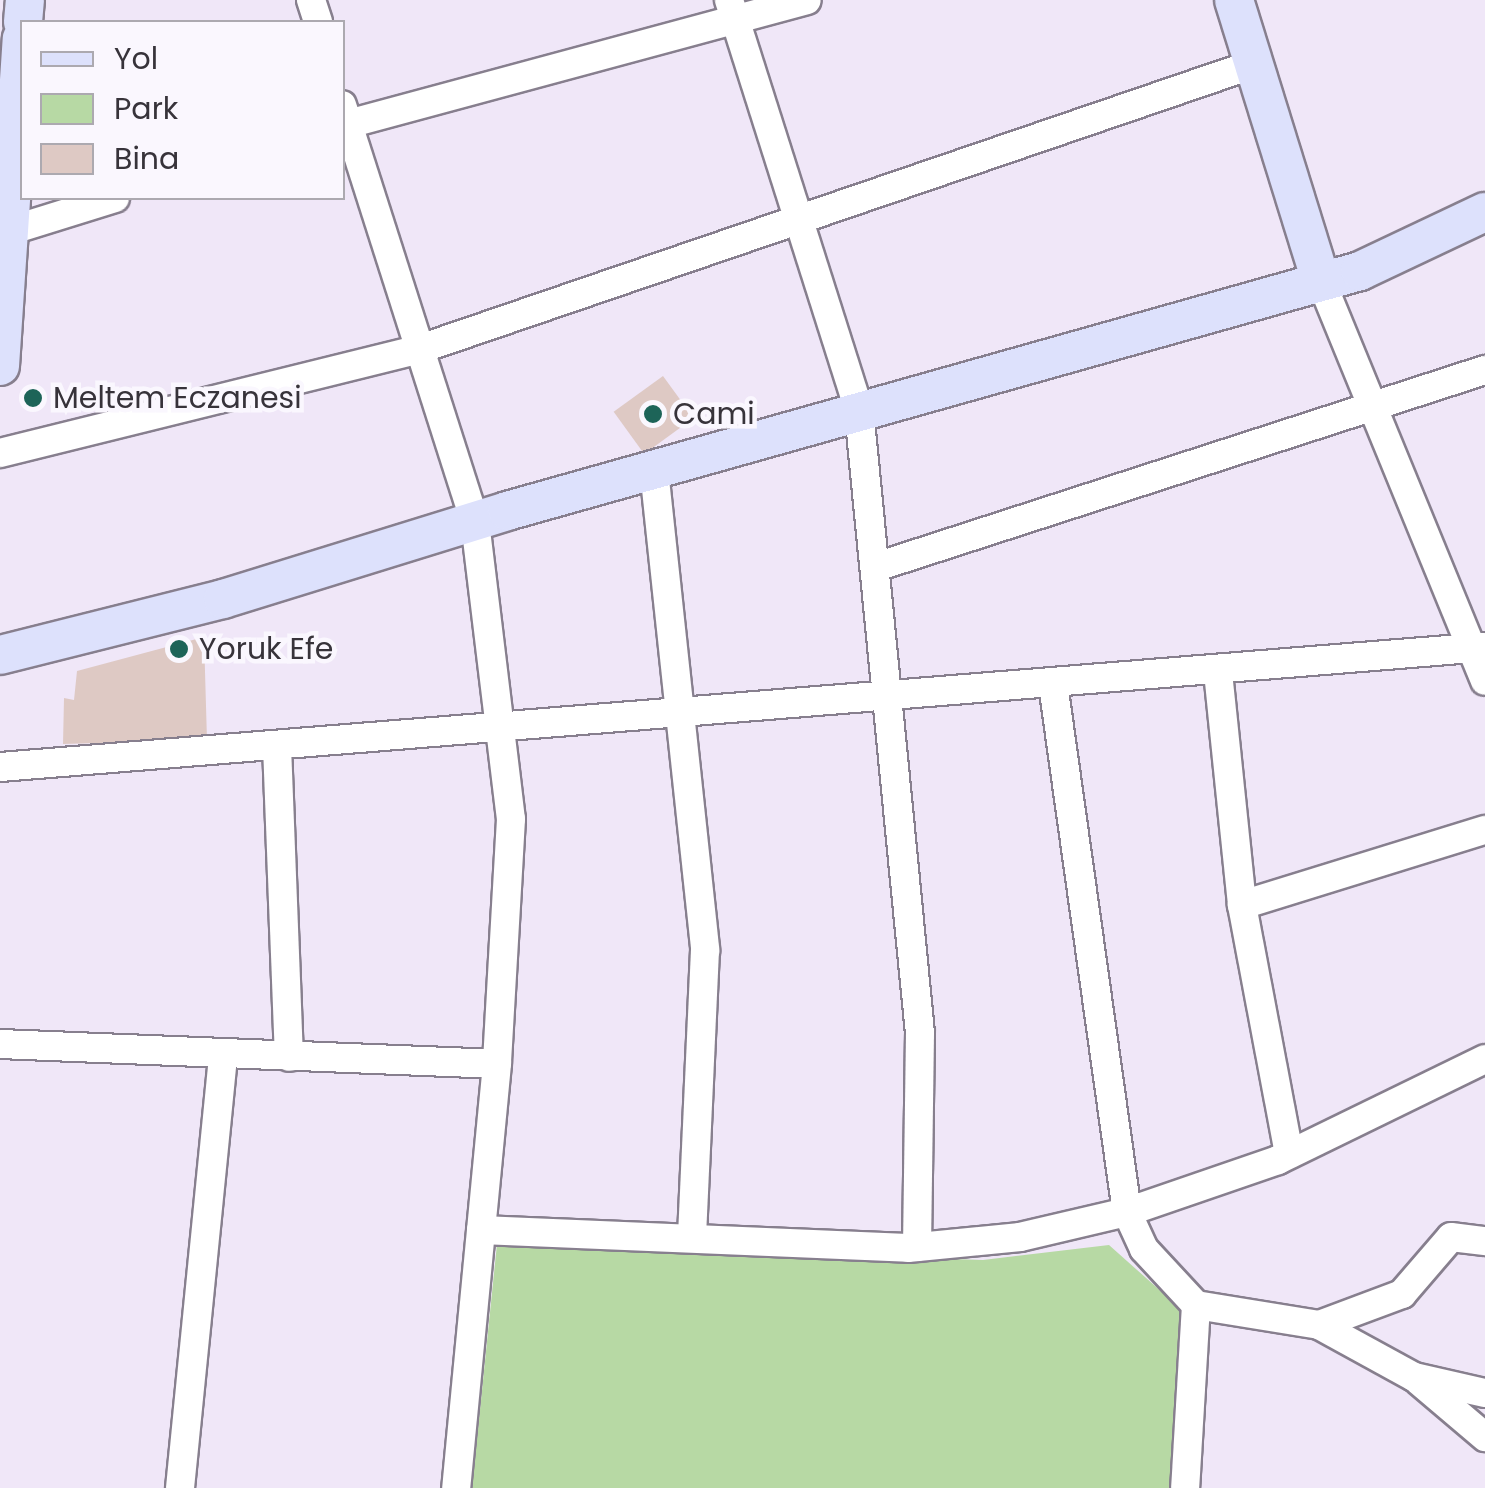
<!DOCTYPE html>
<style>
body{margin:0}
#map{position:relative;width:1485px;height:1488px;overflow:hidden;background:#f0e7f8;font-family:Poppins,sans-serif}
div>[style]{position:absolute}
.green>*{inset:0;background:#b7d9a4}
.building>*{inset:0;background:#dec9c4;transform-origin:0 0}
.roads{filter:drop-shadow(2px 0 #877f8e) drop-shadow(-2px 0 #877f8e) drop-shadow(0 2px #877f8e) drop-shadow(0 -2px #877f8e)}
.street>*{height:28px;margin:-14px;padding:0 14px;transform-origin:14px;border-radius:14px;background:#fff}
.secondary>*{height:38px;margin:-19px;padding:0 19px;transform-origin:19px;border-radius:19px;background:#dde1fc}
.dots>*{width:28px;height:28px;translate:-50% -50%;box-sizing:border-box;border:5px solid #faf7fe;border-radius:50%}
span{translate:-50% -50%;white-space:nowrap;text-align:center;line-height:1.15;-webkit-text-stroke:9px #faf7fe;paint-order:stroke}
.poi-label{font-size:30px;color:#37333a}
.left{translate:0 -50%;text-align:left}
.legend{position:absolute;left:20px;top:20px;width:325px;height:180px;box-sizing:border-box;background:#faf7fe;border:2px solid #aca9b0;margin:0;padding:12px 18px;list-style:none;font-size:30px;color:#37333a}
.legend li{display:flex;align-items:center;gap:20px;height:50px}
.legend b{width:50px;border:2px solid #aca9b0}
</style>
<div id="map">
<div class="green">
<div style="clip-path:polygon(497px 1244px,983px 1260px,1109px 1245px,1182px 1310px,1172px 1488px,472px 1488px)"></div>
</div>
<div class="building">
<div style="left:663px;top:376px;width:52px;height:61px;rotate:54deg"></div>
<div style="clip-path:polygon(204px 637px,207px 740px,63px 744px,64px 698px,74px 700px,77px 671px)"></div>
</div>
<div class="roads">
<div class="street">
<div style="left:311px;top:0;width:23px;rotate:72deg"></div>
<div style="left:729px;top:0;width:431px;rotate:72.4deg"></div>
<div style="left:859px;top:411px;width:625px;rotate:84.4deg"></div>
<div style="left:920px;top:1033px;width:214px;rotate:90.8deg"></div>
<div style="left:342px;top:105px;width:20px;rotate:72deg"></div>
<div style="left:348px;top:124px;width:475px;rotate:-15.1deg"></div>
<div style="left:342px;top:126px;width:6px;rotate:-18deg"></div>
<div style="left:348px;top:124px;width:418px;rotate:72.3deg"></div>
<div style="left:475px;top:522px;width:299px;rotate:83.1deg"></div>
<div style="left:511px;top:819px;width:245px;rotate:93.3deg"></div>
<div style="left:497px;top:1064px;width:426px;rotate:95.5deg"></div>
<div style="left:9px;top:231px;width:111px;rotate:-17.3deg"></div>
<div style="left:1321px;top:281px;width:432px;rotate:67.7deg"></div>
<div style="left:0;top:453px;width:433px;rotate:-13.9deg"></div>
<div style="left:420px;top:349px;width:881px;rotate:-18.87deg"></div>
<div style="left:654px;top:470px;width:483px;rotate:83.9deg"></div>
<div style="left:705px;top:950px;width:288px;rotate:92.6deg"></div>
<div style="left:876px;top:567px;width:640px;rotate:-17.93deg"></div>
<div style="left:1218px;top:672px;width:234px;rotate:84.1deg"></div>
<div style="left:1242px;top:905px;width:253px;rotate:79.3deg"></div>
<div style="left:1053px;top:684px;width:533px;rotate:82.02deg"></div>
<div style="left:1127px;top:1212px;width:41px;rotate:65.3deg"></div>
<div style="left:1144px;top:1249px;width:76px;rotate:47.1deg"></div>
<div style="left:1196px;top:1305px;width:183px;rotate:93.4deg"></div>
<div style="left:277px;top:746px;width:311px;rotate:87.8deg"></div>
<div style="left:0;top:767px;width:1490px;rotate:-4.62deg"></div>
<div style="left:1242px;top:905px;width:254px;rotate:-17.2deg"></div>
<div style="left:0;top:1044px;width:497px;rotate:2.3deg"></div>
<div style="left:481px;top:1230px;width:427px;rotate:2.4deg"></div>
<div style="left:908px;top:1248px;width:113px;rotate:-5.6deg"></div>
<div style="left:1020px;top:1237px;width:110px;rotate:-13.2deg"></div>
<div style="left:1127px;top:1212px;width:160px;rotate:-19deg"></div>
<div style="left:1278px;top:1160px;width:230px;rotate:-26deg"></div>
<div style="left:1196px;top:1305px;width:125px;rotate:9.2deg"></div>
<div style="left:1319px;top:1325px;width:89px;rotate:-20.5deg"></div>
<div style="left:1402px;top:1294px;width:75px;rotate:-49.3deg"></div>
<div style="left:1451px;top:1237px;width:34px;rotate:7deg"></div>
<div style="left:1319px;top:1325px;width:108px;rotate:28.7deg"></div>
<div style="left:1414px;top:1377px;width:73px;rotate:12.7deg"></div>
<div style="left:1419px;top:1381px;width:87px;rotate:40.3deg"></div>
<div style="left:180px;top:1488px;width:435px;rotate:-84.3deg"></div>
</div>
<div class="secondary">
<div style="left:1234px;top:0;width:294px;rotate:72.8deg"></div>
<div style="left:23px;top:22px;width:22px;rotate:-85deg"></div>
<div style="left:0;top:366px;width:328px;rotate:-86.2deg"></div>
<div style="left:0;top:655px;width:230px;rotate:-14.1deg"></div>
<div style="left:223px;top:599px;width:297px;rotate:-17.2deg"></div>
<div style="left:507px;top:511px;width:886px;rotate:-15.71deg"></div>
<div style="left:1360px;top:271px;width:138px;rotate:-25.3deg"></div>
</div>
</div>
<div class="dots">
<div style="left:33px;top:398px;background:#1d6458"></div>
<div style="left:653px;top:414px;background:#1d6458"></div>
<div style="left:179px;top:649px;background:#1d6458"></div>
</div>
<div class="poi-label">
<span class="left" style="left:53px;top:398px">Meltem Eczanesi</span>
<span class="left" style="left:673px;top:414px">Cami</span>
<span class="left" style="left:199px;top:649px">Yoruk Efe</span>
</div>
<ul class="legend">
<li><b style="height:12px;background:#dde1fc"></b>Yol</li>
<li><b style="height:28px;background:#b7d9a4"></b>Park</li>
<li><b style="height:28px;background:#dec9c4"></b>Bina</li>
</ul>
</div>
